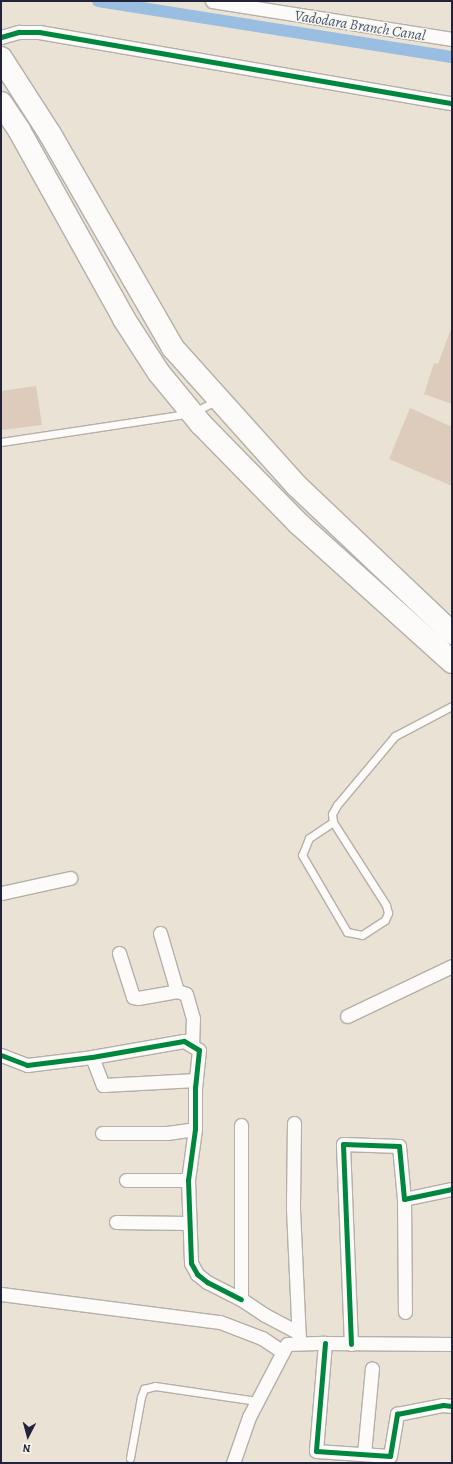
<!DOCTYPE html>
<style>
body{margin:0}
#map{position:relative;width:453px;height:1464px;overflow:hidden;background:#eae2d4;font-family:Alegreya,serif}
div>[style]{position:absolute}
.canal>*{height:12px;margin:-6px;padding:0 6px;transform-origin:6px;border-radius:6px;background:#9abee1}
.building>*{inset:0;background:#ddcbbc}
.roads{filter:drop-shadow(1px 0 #b4afa9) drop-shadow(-1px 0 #b4afa9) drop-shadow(0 1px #b4afa9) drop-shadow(0 -1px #b4afa9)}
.lane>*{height:7px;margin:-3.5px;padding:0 3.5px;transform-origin:3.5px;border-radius:3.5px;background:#fcfbf9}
.street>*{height:13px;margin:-6.5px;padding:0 6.5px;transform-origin:6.5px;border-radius:6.5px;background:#fcfbf9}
.highway>*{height:22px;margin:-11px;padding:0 11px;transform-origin:11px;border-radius:11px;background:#fcfbf9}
.cycleway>*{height:5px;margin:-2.5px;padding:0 2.5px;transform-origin:2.5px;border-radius:2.5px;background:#00873e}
span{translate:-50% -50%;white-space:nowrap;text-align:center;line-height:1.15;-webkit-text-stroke:3px #fbf7ec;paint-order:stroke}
.water-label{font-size:15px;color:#445a7f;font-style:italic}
.frame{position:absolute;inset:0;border:2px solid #22223b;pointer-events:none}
.north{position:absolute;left:8px;top:1416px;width:40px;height:40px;-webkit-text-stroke:3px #fbf7ec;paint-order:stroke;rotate:186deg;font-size:11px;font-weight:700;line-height:16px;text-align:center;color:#22223b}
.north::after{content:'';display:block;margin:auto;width:14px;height:18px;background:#22223b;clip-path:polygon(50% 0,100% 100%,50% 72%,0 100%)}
</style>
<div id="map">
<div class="canal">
<div style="left:98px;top:1px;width:358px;rotate:9deg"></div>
</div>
<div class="building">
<div style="clip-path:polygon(451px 329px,452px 329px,452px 404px,424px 394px,434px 363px,438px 364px)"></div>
<div style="clip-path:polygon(36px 386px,42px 425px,1px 430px,1px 391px)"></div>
<div style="clip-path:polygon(410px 408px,452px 427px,452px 486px,389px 459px)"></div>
</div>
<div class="roads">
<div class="lane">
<div style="left:1px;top:442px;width:193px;rotate:-8.6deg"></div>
<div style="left:192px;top:413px;width:28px;rotate:-27deg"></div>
<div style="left:333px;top:822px;width:29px;rotate:146deg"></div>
<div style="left:309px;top:838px;width:18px;rotate:112deg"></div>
<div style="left:302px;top:855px;width:89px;rotate:59.7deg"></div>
<div style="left:347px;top:932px;width:15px;rotate:11deg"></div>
<div style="left:362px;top:935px;width:27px;rotate:-33deg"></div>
<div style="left:385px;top:920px;width:8px;rotate:-67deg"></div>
<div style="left:388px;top:913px;width:8px;rotate:-104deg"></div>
<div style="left:386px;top:905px;width:98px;rotate:-122.6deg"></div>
<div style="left:333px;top:822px;width:8px;rotate:-97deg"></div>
<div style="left:332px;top:814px;width:10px;rotate:-61deg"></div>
<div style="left:337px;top:805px;width:90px;rotate:-50deg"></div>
<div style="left:395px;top:736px;width:64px;rotate:-27.8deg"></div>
<div style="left:130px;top:1458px;width:62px;rotate:-79.8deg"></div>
<div style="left:141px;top:1397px;width:9px;rotate:-69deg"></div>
<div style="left:144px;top:1389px;width:11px;rotate:-15deg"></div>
<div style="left:155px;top:1386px;width:103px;rotate:8.4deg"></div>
</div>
<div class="street">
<div style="left:212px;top:1px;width:243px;rotate:9deg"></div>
<div style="left:1px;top:37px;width:19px;rotate:-16deg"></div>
<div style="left:19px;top:32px;width:20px"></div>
<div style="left:39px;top:32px;width:419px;rotate:9.8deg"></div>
<div style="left:1px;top:893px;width:71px;rotate:-12.3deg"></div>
<div style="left:160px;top:933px;width:60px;rotate:73.7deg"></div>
<div style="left:119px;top:953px;width:46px;rotate:72.3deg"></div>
<div style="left:133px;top:997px;width:5px;rotate:11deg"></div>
<div style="left:138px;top:998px;width:40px;rotate:-10deg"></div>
<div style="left:177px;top:991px;width:9px;rotate:18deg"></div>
<div style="left:186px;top:994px;width:25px;rotate:74deg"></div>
<div style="left:193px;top:1018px;width:27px;rotate:92deg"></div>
<div style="left:347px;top:1016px;width:116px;rotate:-25.5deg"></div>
<div style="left:1px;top:1055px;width:28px;rotate:21deg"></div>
<div style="left:27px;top:1065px;width:65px;rotate:-7deg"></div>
<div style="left:92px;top:1057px;width:93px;rotate:-9.9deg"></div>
<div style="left:184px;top:1041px;width:17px;rotate:31deg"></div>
<div style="left:199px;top:1050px;width:37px;rotate:96deg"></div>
<div style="left:195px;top:1087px;width:42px;rotate:90deg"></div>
<div style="left:195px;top:1129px;width:51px;rotate:97.8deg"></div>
<div style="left:188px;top:1180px;width:83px;rotate:87.9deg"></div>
<div style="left:191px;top:1263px;width:13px;rotate:61deg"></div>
<div style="left:197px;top:1274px;width:13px;rotate:39deg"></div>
<div style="left:207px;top:1282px;width:38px;rotate:27deg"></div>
<div style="left:92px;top:1057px;width:30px;rotate:69deg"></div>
<div style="left:103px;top:1085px;width:93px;rotate:-3.1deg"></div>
<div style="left:294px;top:1123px;width:86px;rotate:90.7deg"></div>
<div style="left:293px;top:1209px;width:130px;rotate:87.4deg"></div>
<div style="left:241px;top:1125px;width:174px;rotate:90deg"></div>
<div style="left:241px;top:1299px;width:29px;rotate:34deg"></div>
<div style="left:265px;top:1315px;width:38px;rotate:28deg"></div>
<div style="left:102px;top:1133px;width:65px"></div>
<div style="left:167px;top:1133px;width:28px;rotate:-8deg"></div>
<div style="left:126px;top:1180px;width:62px"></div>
<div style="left:404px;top:1199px;width:113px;rotate:89.5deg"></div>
<div style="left:116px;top:1222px;width:73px;rotate:0.8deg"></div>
<div style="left:1px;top:1294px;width:221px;rotate:7.3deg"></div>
<div style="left:220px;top:1322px;width:45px;rotate:20.9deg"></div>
<div style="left:262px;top:1338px;width:25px;rotate:34deg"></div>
<div style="left:325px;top:1343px;width:108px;rotate:94.8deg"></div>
<div style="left:316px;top:1451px;width:74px;rotate:3.9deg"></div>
<div style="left:390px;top:1456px;width:43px;rotate:-80.5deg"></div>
<div style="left:397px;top:1414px;width:47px;rotate:-11.1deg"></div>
<div style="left:443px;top:1405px;width:9px;rotate:6deg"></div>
<div style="left:351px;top:1344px;width:200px;rotate:-92.3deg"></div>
<div style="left:343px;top:1144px;width:56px;rotate:2deg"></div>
<div style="left:399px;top:1146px;width:53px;rotate:84.6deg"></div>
<div style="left:404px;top:1199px;width:49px;rotate:-11.8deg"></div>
<div style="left:364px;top:1454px;width:86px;rotate:-84.7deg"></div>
<div style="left:233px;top:1463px;width:49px;rotate:-70.8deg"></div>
<div style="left:249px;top:1417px;width:82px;rotate:-62.5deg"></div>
<div style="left:287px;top:1344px;width:38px;rotate:-2deg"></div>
<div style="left:325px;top:1343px;width:127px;rotate:0.5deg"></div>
</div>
<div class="highway">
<div style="left:1px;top:58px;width:90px;rotate:57.2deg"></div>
<div style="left:50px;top:134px;width:247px;rotate:60.1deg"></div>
<div style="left:173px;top:348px;width:186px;rotate:48.1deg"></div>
<div style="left:297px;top:486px;width:214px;rotate:43.5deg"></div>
<div style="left:1px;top:103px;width:32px;rotate:56deg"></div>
<div style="left:19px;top:130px;width:216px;rotate:60.9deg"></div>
<div style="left:124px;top:319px;width:64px;rotate:57.1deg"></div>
<div style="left:159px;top:373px;width:66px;rotate:50.5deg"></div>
<div style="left:201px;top:424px;width:140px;rotate:45.6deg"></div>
<div style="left:299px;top:524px;width:206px;rotate:42deg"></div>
</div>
</div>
<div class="cycleway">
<div style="left:1px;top:37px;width:19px;rotate:-16deg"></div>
<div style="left:19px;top:32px;width:20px"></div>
<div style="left:39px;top:32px;width:419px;rotate:9.8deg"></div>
<div style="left:1px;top:1055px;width:28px;rotate:21deg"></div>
<div style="left:27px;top:1065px;width:65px;rotate:-7deg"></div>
<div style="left:92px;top:1057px;width:93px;rotate:-9.9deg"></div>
<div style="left:184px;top:1041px;width:17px;rotate:31deg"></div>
<div style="left:199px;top:1050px;width:37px;rotate:96deg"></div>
<div style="left:195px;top:1087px;width:42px;rotate:90deg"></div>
<div style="left:195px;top:1129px;width:51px;rotate:97.8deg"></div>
<div style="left:188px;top:1180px;width:83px;rotate:87.9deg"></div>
<div style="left:191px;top:1263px;width:13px;rotate:61deg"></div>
<div style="left:197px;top:1274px;width:13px;rotate:39deg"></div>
<div style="left:207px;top:1282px;width:38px;rotate:27deg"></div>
<div style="left:325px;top:1343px;width:108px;rotate:94.8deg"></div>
<div style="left:316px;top:1451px;width:74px;rotate:3.9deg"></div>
<div style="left:390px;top:1456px;width:43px;rotate:-80.5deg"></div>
<div style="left:397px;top:1414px;width:47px;rotate:-11.1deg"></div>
<div style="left:443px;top:1405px;width:9px;rotate:6deg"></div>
<div style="left:351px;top:1344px;width:200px;rotate:-92.3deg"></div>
<div style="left:343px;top:1144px;width:56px;rotate:2deg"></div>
<div style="left:399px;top:1146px;width:53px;rotate:84.6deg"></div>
<div style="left:404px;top:1199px;width:49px;rotate:-11.8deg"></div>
</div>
<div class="water-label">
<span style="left:360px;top:26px;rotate:9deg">Vadodara Branch Canal</span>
</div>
<div class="frame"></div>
<div class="north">N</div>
</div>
